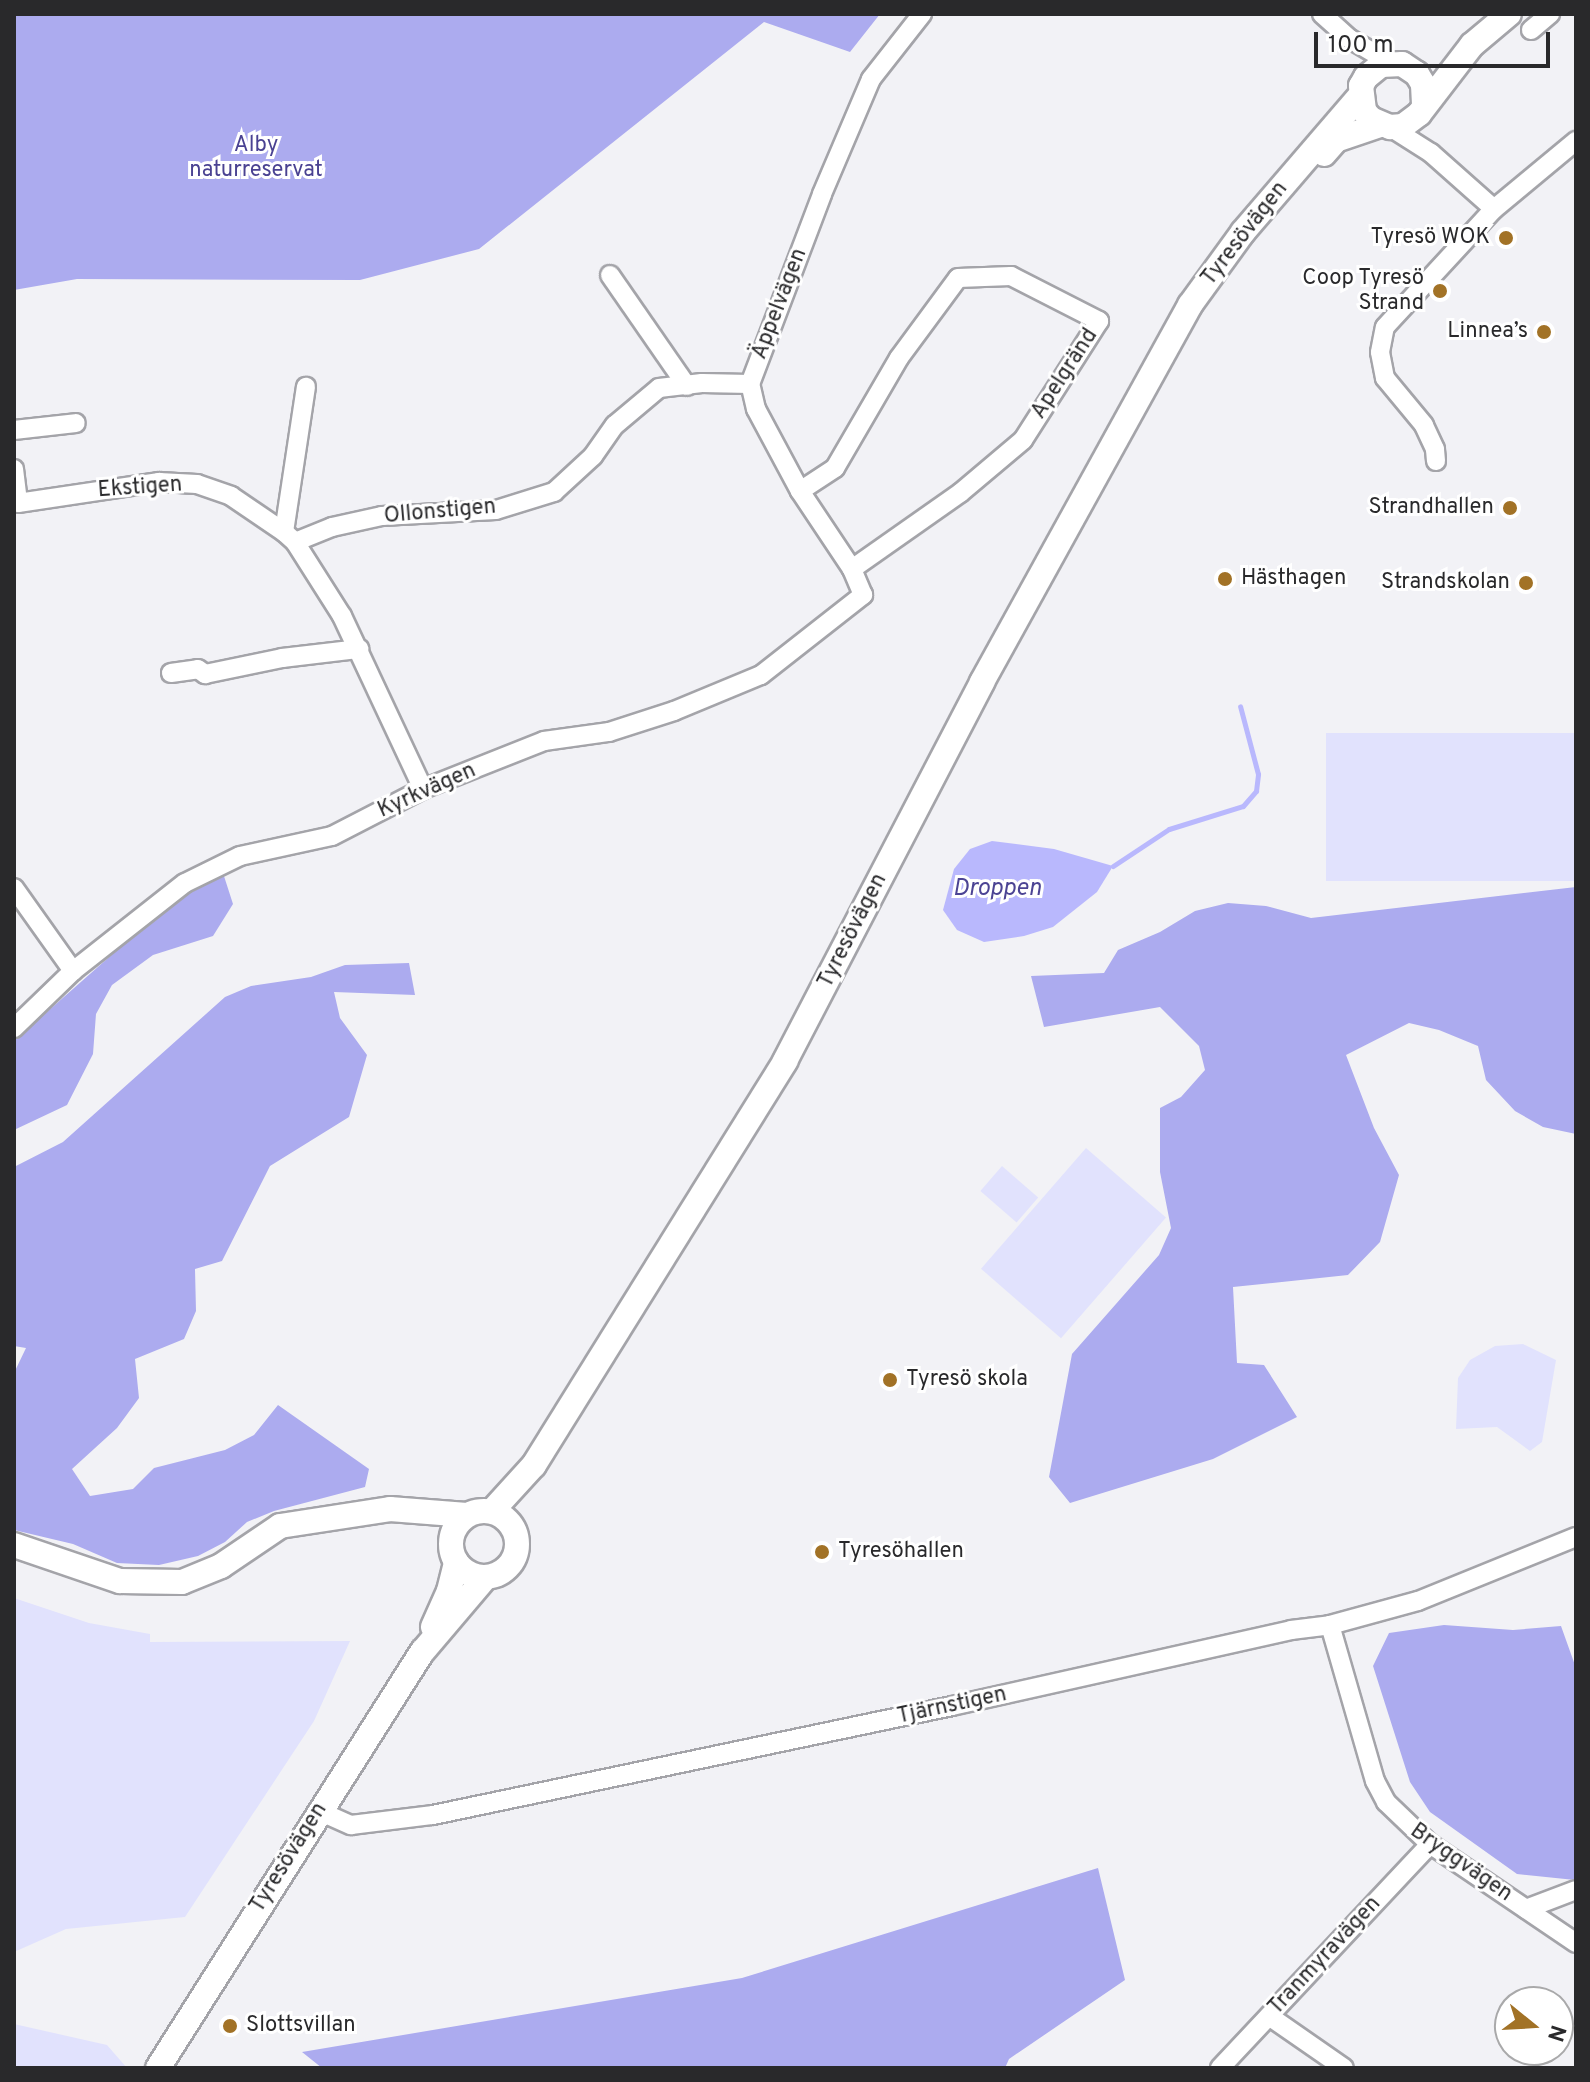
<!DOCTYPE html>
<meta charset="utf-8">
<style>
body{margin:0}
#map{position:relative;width:1590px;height:2082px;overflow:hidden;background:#f2f2f6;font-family:Overpass,sans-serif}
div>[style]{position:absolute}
.green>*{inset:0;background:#e1e2fd;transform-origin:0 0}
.forest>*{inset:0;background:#acabef}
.water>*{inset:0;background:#b9b8fd}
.stream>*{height:5px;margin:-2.5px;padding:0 2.5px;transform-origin:2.5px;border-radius:2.5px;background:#b9b8fd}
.roads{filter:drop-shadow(2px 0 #a4a4a9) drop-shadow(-2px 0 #a4a4a9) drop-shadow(0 2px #a4a4a9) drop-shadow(0 -2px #a4a4a9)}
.street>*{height:18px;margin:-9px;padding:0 9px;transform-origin:9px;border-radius:9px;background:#fff}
.secondary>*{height:24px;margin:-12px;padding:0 12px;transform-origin:12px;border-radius:12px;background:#fff}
.secondary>.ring{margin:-12px;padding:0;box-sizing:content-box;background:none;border:24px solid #fff;border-radius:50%}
.dots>*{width:22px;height:22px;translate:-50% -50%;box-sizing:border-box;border:4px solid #fff;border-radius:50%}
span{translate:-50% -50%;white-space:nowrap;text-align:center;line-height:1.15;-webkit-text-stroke:6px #fff;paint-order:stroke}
.park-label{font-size:22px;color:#4a4292}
.street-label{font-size:22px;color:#29292b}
.poi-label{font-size:22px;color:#29292b}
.right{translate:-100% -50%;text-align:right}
.left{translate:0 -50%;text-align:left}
.water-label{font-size:24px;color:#4c4494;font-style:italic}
.frame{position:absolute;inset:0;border:16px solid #29292b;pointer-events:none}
.north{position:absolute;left:1494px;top:1986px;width:80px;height:80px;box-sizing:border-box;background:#fff;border:2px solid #a9a9aa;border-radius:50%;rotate:108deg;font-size:22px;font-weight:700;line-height:32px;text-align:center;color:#29292b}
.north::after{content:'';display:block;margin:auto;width:28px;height:36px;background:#a27226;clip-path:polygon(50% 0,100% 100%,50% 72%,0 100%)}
.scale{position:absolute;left:1314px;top:32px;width:236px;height:36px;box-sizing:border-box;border:4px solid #29292b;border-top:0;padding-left:10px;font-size:24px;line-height:28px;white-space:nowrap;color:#29292b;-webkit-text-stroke:6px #fff;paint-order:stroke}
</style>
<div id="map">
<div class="green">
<div style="left:1576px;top:733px;width:148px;height:250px;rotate:90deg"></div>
<div style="left:1086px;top:1148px;width:106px;height:160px;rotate:41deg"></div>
<div style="left:1002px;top:1166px;width:48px;height:33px;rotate:41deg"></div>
<div style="clip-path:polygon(1523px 1344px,1556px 1360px,1542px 1442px,1530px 1451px,1497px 1427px,1456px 1429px,1458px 1378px,1470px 1360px,1495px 1346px)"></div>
<div style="clip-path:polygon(14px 1598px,89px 1623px,150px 1634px,150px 1642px,350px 1641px,314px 1721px,185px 1917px,66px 1929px,14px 1952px)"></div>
<div style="clip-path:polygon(14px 2024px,107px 2045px,127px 2068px,14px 2068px)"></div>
</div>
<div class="forest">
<div style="clip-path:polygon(14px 14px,880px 14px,850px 52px,764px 22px,479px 249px,360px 280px,77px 279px,14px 290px)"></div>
<div style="clip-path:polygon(223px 873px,233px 904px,213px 936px,153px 955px,112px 985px,96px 1014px,93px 1054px,67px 1105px,14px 1130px,14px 1041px,184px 891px)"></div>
<div style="clip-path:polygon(1576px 887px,1576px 1134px,1543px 1127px,1515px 1111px,1486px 1080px,1478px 1046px,1439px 1030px,1409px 1023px,1346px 1055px,1374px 1128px,1399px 1175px,1380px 1242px,1348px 1275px,1233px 1287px,1237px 1363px,1264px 1365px,1297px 1417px,1213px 1459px,1070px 1503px,1049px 1477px,1072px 1354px,1159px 1255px,1171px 1228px,1160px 1172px,1160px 1108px,1181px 1097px,1205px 1070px,1199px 1046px,1160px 1007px,1044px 1027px,1031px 976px,1104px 973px,1118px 950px,1160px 932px,1195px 911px,1228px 903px,1266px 906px,1311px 918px)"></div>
<div style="clip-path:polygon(409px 963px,415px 995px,334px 992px,340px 1018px,367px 1055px,349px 1117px,270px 1166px,222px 1261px,195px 1269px,196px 1311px,184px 1339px,135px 1359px,139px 1398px,117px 1428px,72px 1469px,90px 1496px,133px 1489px,154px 1468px,225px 1450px,254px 1435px,278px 1405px,369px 1469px,365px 1487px,274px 1511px,247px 1522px,225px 1542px,198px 1556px,159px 1565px,117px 1563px,73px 1544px,14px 1530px,14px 1373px,26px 1348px,14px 1346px,14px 1167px,63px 1142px,225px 997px,251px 986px,311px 977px,345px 965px)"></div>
<div style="clip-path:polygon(1444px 1625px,1513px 1630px,1561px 1626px,1576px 1668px,1575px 1880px,1517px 1874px,1430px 1812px,1410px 1782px,1373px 1666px,1389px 1633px)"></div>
<div style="clip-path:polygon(1098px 1868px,1125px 1980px,1009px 2059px,1005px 2068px,322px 2068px,302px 2052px,742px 1978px)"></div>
</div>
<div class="water">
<div style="clip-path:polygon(992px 841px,1054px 849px,1113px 866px,1097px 892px,1053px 927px,1024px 936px,984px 942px,957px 930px,943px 910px,954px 869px,970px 849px)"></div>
</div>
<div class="stream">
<div style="left:1113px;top:866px;width:67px;rotate:-33.5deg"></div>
<div style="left:1169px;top:829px;width:77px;rotate:-17.3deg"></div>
<div style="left:1243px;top:806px;width:20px;rotate:-49deg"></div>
<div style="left:1256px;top:791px;width:17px;rotate:-83deg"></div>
<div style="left:1258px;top:774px;width:70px;rotate:-104.8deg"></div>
</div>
<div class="roads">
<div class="street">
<div style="left:1322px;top:14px;width:38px;rotate:42deg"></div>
<div style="left:1350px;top:39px;width:45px;rotate:30.5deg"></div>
<div style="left:1531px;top:30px;width:25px;rotate:-40deg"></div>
<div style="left:1390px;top:127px;width:49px;rotate:32.4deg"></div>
<div style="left:1431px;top:153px;width:84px;rotate:41.6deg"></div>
<div style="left:610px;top:275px;width:135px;rotate:55.3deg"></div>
<div style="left:14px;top:430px;width:62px;rotate:-6.4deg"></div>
<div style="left:1436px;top:461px;width:12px;rotate:-95deg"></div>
<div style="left:1435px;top:449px;width:26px;rotate:-115deg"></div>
<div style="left:1424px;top:425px;width:61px;rotate:-129.7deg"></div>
<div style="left:1385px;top:378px;width:26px;rotate:-101deg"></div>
<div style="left:1380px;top:352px;width:25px;rotate:-79deg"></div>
<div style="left:1385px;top:327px;width:161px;rotate:-47.3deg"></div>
<div style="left:1494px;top:209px;width:107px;rotate:-39.7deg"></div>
<div style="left:14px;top:469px;width:34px;rotate:83deg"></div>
<div style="left:18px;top:503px;width:143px;rotate:-8.5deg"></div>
<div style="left:159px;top:482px;width:38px;rotate:3deg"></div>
<div style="left:197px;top:484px;width:36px;rotate:19deg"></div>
<div style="left:231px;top:496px;width:64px;rotate:34.2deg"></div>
<div style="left:284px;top:532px;width:15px;rotate:42deg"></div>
<div style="left:295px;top:542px;width:88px;rotate:57.6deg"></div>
<div style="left:342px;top:616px;width:191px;rotate:64.9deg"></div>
<div style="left:800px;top:491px;width:42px;rotate:-33.3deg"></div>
<div style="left:835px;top:468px;width:127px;rotate:-59.8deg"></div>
<div style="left:899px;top:358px;width:99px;rotate:-53.6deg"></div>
<div style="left:958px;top:278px;width:53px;rotate:-2.2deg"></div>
<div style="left:1011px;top:276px;width:99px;rotate:27.1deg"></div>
<div style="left:1099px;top:321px;width:141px;rotate:122.6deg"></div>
<div style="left:1023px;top:440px;width:82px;rotate:139.9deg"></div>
<div style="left:960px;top:493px;width:132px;rotate:144.9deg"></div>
<div style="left:284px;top:532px;width:147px;rotate:-81.4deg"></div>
<div style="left:295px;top:542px;width:40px;rotate:-22deg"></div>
<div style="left:332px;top:527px;width:51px;rotate:-12.4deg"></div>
<div style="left:382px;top:516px;width:114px;rotate:-3deg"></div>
<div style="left:496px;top:510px;width:61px;rotate:-17.2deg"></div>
<div style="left:554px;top:492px;width:53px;rotate:-42.7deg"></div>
<div style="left:593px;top:456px;width:38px;rotate:-55deg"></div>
<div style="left:615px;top:425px;width:57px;rotate:-40.1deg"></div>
<div style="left:659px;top:388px;width:43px;rotate:-6.6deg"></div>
<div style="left:702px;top:383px;width:48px;rotate:1.2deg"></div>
<div style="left:171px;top:673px;width:27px;rotate:-8deg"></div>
<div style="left:198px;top:669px;width:9px;rotate:36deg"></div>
<div style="left:205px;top:674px;width:79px;rotate:-11.7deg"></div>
<div style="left:282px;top:658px;width:78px;rotate:-6.7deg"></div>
<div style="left:14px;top:888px;width:102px;rotate:54.6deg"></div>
<div style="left:14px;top:1028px;width:82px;rotate:-44deg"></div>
<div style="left:73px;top:971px;width:142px;rotate:-38.2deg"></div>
<div style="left:185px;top:883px;width:61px;rotate:-26.1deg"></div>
<div style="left:240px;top:856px;width:94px;rotate:-12.3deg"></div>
<div style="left:332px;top:836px;width:102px;rotate:-27.3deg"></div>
<div style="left:423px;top:789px;width:130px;rotate:-21.6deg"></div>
<div style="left:544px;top:741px;width:66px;rotate:-7.9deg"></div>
<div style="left:609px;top:732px;width:68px;rotate:-17.9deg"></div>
<div style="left:674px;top:711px;width:94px;rotate:-22.5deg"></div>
<div style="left:761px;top:675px;width:130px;rotate:-38.1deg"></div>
<div style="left:863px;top:595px;width:28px;rotate:-113deg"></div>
<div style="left:852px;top:569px;width:94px;rotate:-123.7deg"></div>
<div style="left:800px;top:491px;width:93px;rotate:-118.2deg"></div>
<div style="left:756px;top:409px;width:26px;rotate:-103deg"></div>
<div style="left:750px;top:384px;width:203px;rotate:-69.2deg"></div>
<div style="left:822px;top:194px;width:125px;rotate:-66.9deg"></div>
<div style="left:871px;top:79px;width:83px;rotate:-51.9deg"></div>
<div style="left:1330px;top:1625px;width:162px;rotate:73.9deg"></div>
<div style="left:1375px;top:1781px;width:24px;rotate:62deg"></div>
<div style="left:1386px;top:1802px;width:61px;rotate:43.7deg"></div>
<div style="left:1430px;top:1844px;width:176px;rotate:34.1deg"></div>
<div style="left:319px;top:1811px;width:35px;rotate:24deg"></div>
<div style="left:351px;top:1825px;width:83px;rotate:-7deg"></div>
<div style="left:433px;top:1815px;width:530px;rotate:-11.86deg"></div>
<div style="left:952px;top:1706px;width:347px;rotate:-12.6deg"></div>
<div style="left:1291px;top:1630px;width:39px;rotate:-7deg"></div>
<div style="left:1330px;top:1625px;width:91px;rotate:-15.3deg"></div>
<div style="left:1418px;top:1601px;width:170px;rotate:-22.1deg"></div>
<div style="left:1526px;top:1909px;width:53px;rotate:-20.8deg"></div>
<div style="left:1269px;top:2016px;width:91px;rotate:34.7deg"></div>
<div style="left:1220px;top:2068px;width:307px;rotate:-46.8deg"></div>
</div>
<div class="secondary">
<div style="left:1424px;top:104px;width:20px;rotate:-93deg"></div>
<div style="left:1423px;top:84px;width:12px;rotate:-121deg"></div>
<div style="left:1417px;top:74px;width:18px;rotate:-146deg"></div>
<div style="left:1402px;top:64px;width:21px;rotate:177deg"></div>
<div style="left:1381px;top:65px;width:19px;rotate:141deg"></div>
<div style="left:1366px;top:77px;width:10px;rotate:119deg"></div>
<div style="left:1361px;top:86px;width:25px;rotate:83deg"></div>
<div style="left:1364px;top:111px;width:11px;rotate:49deg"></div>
<div style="left:1371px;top:119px;width:21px;rotate:23deg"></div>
<div style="left:1390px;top:127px;width:13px;rotate:-4deg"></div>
<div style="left:1403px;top:126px;width:20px;rotate:-37deg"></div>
<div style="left:1419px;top:114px;width:87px;rotate:-52.5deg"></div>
<div style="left:1472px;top:45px;width:48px;rotate:-40deg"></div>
<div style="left:1324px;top:154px;width:18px;rotate:-49deg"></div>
<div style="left:1336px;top:140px;width:46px;rotate:-18.8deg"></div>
<div class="ring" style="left:451px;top:1511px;width:42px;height:42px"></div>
<div style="left:492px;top:1511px;width:62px;rotate:-47.6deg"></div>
<div style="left:534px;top:1465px;width:476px;rotate:-58.1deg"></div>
<div style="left:785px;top:1061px;width:427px;rotate:-62.5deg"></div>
<div style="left:982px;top:682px;width:431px;rotate:-61.1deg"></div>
<div style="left:1190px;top:305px;width:90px;rotate:-54deg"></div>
<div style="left:1243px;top:232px;width:179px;rotate:-49.3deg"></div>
<div style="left:14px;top:1545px;width:112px;rotate:18.8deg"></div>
<div style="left:120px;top:1581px;width:62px;rotate:0.9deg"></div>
<div style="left:182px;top:1582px;width:42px;rotate:-22.3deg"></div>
<div style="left:221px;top:1566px;width:71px;rotate:-34.1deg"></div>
<div style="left:280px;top:1526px;width:111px;rotate:-8.8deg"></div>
<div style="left:390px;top:1509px;width:77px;rotate:4.5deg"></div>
<div style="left:433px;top:1627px;width:39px;rotate:-66deg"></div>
<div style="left:449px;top:1591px;width:30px;rotate:-76deg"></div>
<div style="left:158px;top:2068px;width:494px;rotate:-57.6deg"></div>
<div style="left:423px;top:1651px;width:96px;rotate:-49.7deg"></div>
</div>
</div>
<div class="dots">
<div style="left:1506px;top:238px;background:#a27226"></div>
<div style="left:1440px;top:291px;background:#a27226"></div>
<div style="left:1544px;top:332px;background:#a27226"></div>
<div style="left:1510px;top:508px;background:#a27226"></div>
<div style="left:1225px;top:579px;background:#a27226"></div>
<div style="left:1526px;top:583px;background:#a27226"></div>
<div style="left:890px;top:1380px;background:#a27226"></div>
<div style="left:822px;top:1552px;background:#a27226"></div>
<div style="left:230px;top:2026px;background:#a27226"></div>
</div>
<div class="park-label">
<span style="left:256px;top:158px">Alby<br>naturreservat</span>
</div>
<div class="street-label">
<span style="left:1245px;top:234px;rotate:-52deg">Tyresövägen</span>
<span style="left:780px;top:304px;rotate:-69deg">Äppelvägen</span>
<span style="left:1065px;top:374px;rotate:-57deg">Apelgränd</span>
<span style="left:140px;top:488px;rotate:-4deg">Ekstigen</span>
<span style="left:440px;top:512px;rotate:-5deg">Ollonstigen</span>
<span style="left:427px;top:791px;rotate:-24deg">Kyrkvägen</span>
<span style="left:853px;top:931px;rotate:-63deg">Tyresövägen</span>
<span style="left:952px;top:1706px;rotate:-12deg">Tjärnstigen</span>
<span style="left:289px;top:1858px;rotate:-58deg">Tyresövägen</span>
<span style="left:1461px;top:1863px;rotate:35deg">Bryggvägen</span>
<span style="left:1325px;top:1956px;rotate:-47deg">Tranmyravägen</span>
</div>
<div class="poi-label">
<span class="right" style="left:1490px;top:238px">Tyresö WOK</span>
<span class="right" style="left:1424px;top:291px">Coop Tyresö<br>Strand</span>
<span class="right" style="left:1528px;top:332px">Linnea’s</span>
<span class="right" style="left:1494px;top:508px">Strandhallen</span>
<span class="left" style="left:1241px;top:579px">Hästhagen</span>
<span class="right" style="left:1510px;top:583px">Strandskolan</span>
<span class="left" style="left:906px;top:1380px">Tyresö skola</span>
<span class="left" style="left:838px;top:1552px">Tyresöhallen</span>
<span class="left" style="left:246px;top:2026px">Slottsvillan</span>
</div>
<div class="water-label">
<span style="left:997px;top:890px">Droppen</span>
</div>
<div class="frame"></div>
<div class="north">N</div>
<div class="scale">100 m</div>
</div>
